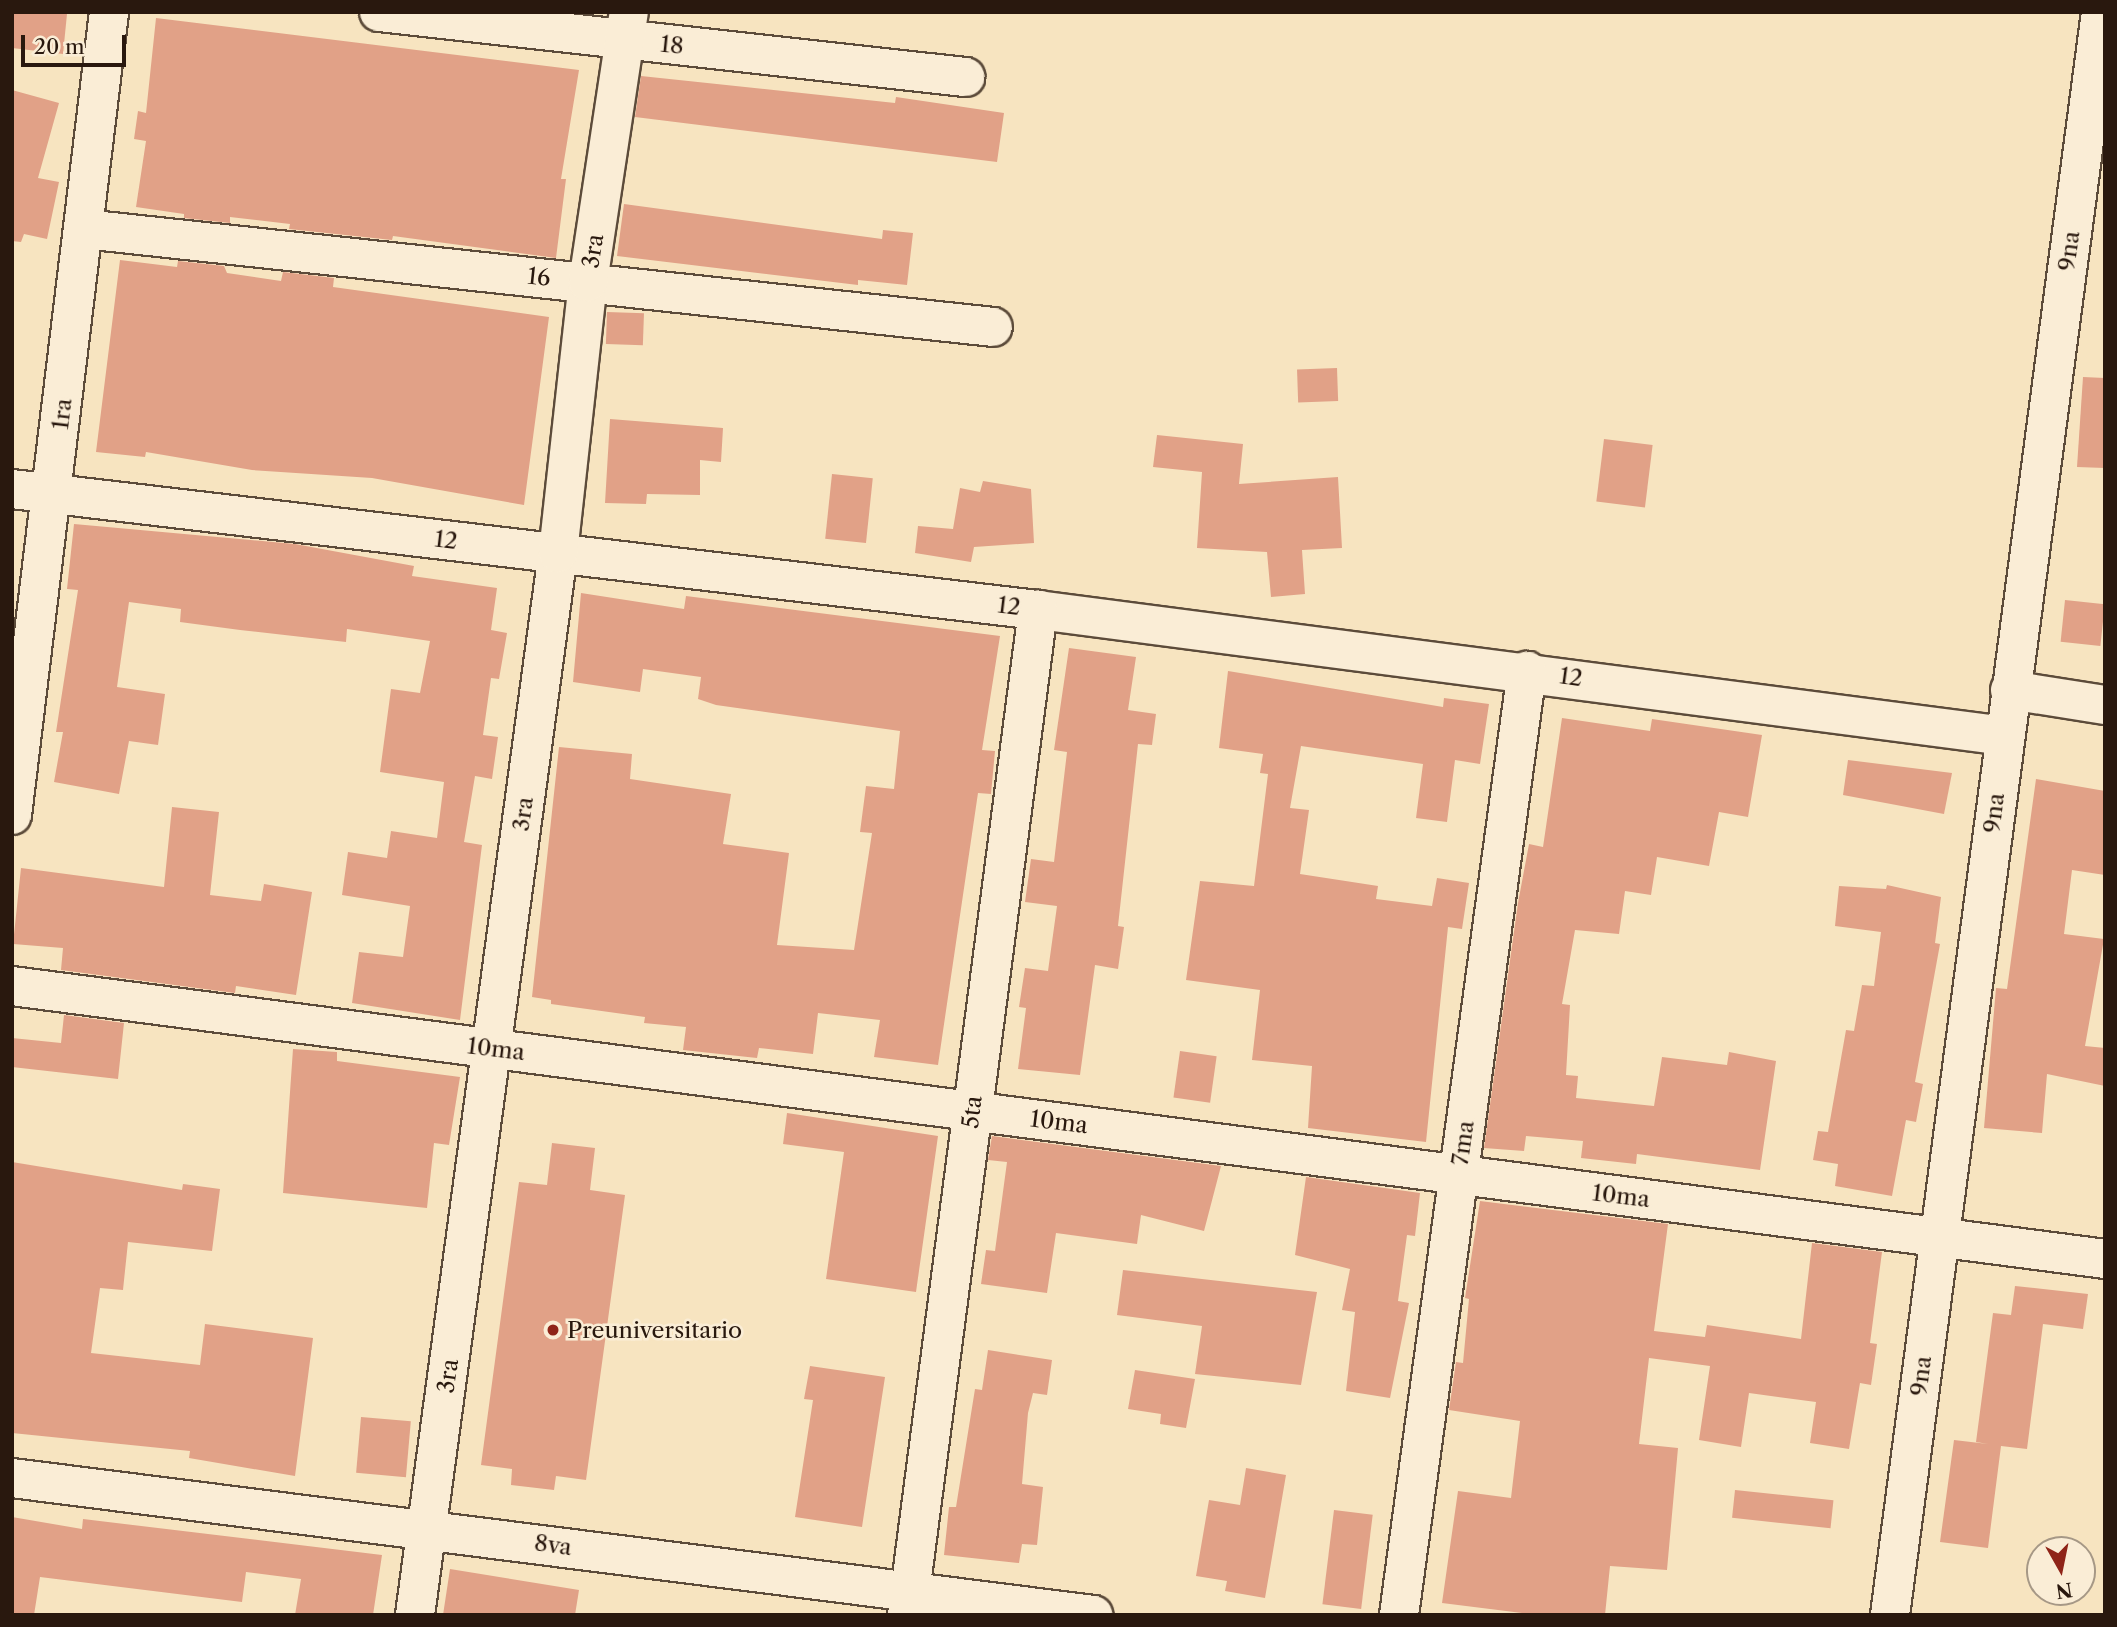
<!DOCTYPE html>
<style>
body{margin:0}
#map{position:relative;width:2117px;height:1627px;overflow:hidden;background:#f7e4c0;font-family:"Libre Caslon Text",serif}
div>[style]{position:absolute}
.building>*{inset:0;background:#e1a187;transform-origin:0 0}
.roads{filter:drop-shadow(2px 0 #5c4b3a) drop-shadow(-2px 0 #5c4b3a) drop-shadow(0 2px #5c4b3a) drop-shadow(0 -2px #5c4b3a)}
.minor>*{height:38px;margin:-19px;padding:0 19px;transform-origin:19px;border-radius:19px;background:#faedd6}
.dots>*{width:19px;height:19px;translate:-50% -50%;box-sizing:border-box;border:4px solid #faedd6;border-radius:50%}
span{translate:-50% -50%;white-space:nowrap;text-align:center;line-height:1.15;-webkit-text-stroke:5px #faedd6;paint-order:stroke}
.street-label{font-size:23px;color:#29180e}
.poi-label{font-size:23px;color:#29180e}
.left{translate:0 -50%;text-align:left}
.frame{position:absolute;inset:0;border:14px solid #29180e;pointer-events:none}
.north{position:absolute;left:2026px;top:1536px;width:70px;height:70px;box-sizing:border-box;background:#faedd6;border:2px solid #a69886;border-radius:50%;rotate:171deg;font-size:19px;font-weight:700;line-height:28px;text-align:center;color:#29180e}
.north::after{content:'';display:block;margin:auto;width:24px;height:32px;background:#8f2418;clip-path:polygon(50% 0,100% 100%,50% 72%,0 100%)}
.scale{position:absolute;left:21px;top:35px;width:105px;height:32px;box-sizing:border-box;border:4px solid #29180e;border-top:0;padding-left:9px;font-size:21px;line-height:24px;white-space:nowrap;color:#29180e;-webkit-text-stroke:5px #faedd6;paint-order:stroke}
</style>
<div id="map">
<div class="building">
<div style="clip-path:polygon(12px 12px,67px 14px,63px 54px,12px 48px)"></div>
<div style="clip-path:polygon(156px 18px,579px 70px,561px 179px,566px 179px,556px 258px,393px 236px,392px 240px,289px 229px,290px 224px,230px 217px,230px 223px,184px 218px,184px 214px,136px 207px,146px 141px,134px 139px,138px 111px,146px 113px)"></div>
<div style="clip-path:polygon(641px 76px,895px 103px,896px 97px,1004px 113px,997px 162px,635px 117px)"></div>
<div style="clip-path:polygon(12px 90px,59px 103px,38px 178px,59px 182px,47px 239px,24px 234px,21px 242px,12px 241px)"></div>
<div style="clip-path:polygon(624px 204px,882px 239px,883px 230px,913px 233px,907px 285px,858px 280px,858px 285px,617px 256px)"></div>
<div style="clip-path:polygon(120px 260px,177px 267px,178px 261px,224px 266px,227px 273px,281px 281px,283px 272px,334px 278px,333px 287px,549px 317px,524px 505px,372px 478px,252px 470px,146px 452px,145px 457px,96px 452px)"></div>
<div style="left:607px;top:312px;width:37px;height:32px;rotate:2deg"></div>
<div style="left:1337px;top:368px;width:33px;height:40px;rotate:88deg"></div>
<div style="clip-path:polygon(2083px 377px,2105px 378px,2105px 468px,2077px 467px)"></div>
<div style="clip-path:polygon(610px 419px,723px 428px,721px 462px,700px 460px,700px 495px,647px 494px,646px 504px,605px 503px)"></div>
<div style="clip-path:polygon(1157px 435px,1243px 444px,1239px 484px,1338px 477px,1342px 548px,1302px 550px,1305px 594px,1271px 597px,1267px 552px,1197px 548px,1202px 472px,1153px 467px)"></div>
<div style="left:1604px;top:439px;width:49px;height:63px;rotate:7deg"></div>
<div style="left:832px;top:474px;width:41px;height:65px;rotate:6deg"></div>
<div style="clip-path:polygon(983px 481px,1031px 489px,1034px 543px,974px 547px,971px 562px,915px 553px,918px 526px,953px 529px,960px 488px,980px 492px)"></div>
<div style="clip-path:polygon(74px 524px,295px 544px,414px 566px,412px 576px,497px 588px,491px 630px,507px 633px,499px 679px,491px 678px,483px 735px,498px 737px,492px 779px,475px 776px,464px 842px,482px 845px,460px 1020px,352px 1003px,359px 952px,403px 957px,410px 906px,342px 895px,348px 852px,387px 858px,391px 831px,437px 838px,444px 782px,380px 772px,391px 689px,420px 693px,430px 641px,347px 629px,346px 642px,240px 630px,180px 622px,181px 609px,129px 602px,117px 687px,165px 694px,158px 745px,129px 741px,119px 794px,54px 782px,63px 732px,56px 732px,78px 590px,67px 589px)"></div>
<div style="clip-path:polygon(581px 593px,684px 609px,686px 596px,1000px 636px,982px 750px,995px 751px,991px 794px,978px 793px,938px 1065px,874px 1057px,880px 1020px,818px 1013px,813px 1054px,759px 1048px,757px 1058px,683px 1050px,686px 1027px,644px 1023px,645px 1017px,551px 1004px,551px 1000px,532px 997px,559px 747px,632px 754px,630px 779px,731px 794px,723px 844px,789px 853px,777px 945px,854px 950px,872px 833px,860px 832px,866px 786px,894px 789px,900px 731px,716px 705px,698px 699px,701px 677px,643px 669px,640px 692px,573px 682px)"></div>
<div style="left:2065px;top:600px;width:40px;height:42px;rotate:6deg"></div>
<div style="clip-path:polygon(1069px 648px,1136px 657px,1128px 710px,1156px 714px,1152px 745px,1138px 744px,1118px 926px,1124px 927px,1118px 969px,1095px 965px,1080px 1075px,1018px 1069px,1026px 1008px,1019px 1007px,1025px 968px,1048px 971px,1057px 906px,1025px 902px,1031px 859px,1054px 862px,1067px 752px,1054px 750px)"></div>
<div style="clip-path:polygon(1228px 671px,1443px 707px,1444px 698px,1489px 704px,1480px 764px,1455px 760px,1447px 822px,1416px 818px,1423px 764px,1301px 746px,1290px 808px,1309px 810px,1300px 874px,1378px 886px,1376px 899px,1432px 906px,1437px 878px,1469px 883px,1462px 929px,1448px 927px,1426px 1142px,1308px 1128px,1312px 1066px,1252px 1060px,1260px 990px,1186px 980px,1200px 881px,1254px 886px,1268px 774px,1260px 773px,1263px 754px,1219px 748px)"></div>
<div style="clip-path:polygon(1562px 718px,1650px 731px,1652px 719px,1762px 735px,1748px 817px,1719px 812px,1709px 866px,1657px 857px,1651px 895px,1625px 891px,1619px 934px,1575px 930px,1562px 1004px,1570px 1005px,1566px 1075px,1578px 1076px,1576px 1098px,1654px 1106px,1662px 1057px,1727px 1065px,1729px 1052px,1776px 1061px,1760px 1170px,1637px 1154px,1636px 1164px,1581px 1158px,1583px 1141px,1526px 1136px,1524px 1151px,1484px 1148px,1518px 903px,1529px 844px,1543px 847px)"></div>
<div style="clip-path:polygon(1848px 760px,1952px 773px,1944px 814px,1843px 795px)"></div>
<div style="clip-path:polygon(2036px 779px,2105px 791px,2105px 875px,2072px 870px,2064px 934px,2104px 939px,2085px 1046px,2105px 1048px,2105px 1086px,2047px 1074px,2042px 1133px,1984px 1128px,1996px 988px,2007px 989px)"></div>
<div style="clip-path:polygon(172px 807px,219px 812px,210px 895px,261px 901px,264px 884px,312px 892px,296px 995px,236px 986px,235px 993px,61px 970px,63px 948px,13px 944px,21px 868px,164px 887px)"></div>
<div style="clip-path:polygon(1887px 885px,1941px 897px,1935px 943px,1940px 944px,1915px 1082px,1923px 1084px,1916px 1122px,1906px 1120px,1892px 1196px,1835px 1186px,1838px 1164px,1813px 1160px,1818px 1131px,1828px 1132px,1846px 1030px,1854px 1031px,1862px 985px,1874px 986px,1881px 932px,1835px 926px,1839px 886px,1886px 889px)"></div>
<div style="clip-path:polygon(64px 1015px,124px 1023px,118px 1079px,12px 1067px,12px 1038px,61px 1043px)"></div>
<div style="clip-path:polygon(293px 1049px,337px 1052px,337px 1061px,460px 1077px,449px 1145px,434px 1143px,427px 1208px,283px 1193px)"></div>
<div style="left:1180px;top:1051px;width:37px;height:47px;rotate:8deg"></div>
<div style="clip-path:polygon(787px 1113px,938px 1136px,916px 1292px,826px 1279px,844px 1152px,783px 1144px)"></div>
<div style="clip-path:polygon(992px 1136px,1221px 1166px,1204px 1231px,1141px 1215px,1137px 1244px,1056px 1233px,1047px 1293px,981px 1284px,986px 1250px,995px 1251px,1007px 1162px,988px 1160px)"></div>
<div style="clip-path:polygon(552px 1143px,595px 1148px,590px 1190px,625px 1195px,586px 1480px,556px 1476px,554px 1490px,511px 1485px,512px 1469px,481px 1465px,519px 1182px,547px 1185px)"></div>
<div style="clip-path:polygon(12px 1162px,182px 1190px,183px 1184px,220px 1189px,212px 1251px,128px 1242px,123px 1290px,100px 1288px,91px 1353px,200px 1365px,205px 1324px,313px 1338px,295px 1476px,189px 1458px,190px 1451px,12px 1433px)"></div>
<div style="clip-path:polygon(1306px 1177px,1420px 1193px,1415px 1236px,1407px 1235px,1398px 1301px,1409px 1303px,1390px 1398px,1346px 1391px,1355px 1312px,1342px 1310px,1350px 1269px,1295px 1255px)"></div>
<div style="clip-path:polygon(1480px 1201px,1668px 1224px,1654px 1331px,1705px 1337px,1707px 1325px,1801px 1339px,1812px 1243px,1882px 1252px,1870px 1343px,1877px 1344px,1871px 1385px,1860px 1383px,1849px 1449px,1810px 1443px,1816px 1402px,1749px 1393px,1741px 1447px,1699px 1440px,1710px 1366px,1649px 1358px,1639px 1444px,1678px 1448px,1667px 1570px,1610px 1566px,1605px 1615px,1538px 1615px,1442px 1603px,1458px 1491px,1511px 1498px,1520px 1421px,1449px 1410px,1456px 1362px,1463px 1363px,1469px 1299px,1465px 1298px)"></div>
<div style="clip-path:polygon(1123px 1270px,1317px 1292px,1301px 1385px,1195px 1374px,1202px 1326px,1117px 1315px)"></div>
<div style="clip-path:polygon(2015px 1286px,2088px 1294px,2083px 1329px,2043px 1324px,2027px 1449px,2001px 1446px,1988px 1548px,1940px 1542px,1954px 1440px,1988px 1444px,1976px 1442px,1993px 1313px,2011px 1315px)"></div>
<div style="clip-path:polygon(988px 1350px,1052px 1360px,1047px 1395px,1033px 1393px,1028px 1413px,1022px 1484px,1043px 1487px,1037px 1545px,1022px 1544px,1019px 1563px,944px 1555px,949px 1507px,956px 1507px,975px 1389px,982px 1390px)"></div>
<div style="clip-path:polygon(810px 1366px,885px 1377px,862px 1527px,795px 1517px,813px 1400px,804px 1399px)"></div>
<div style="clip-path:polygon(1135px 1370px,1195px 1379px,1186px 1428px,1160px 1424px,1161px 1414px,1128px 1409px)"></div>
<div style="left:361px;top:1417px;width:50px;height:56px;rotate:5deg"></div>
<div style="clip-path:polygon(1246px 1468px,1286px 1475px,1265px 1598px,1225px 1591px,1227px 1581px,1196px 1576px,1209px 1500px,1240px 1505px)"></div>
<div style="left:1735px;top:1490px;width:99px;height:28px;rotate:6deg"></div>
<div style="left:1334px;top:1510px;width:39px;height:95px;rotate:7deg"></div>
<div style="clip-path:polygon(12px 1517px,82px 1529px,83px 1519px,382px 1555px,373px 1615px,295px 1615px,301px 1579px,246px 1572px,242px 1602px,40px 1577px,34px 1615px,12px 1615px)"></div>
<div style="clip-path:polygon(450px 1569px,579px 1590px,575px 1615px,443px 1615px)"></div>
</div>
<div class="roads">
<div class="minor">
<div style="left:379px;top:12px;width:590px;rotate:6.33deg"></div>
<div style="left:84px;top:229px;width:914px;rotate:6.15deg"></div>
<div style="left:12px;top:489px;width:1033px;rotate:6.73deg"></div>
<div style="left:1038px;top:610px;width:974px;rotate:7.43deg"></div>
<div style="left:2010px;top:690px;width:96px;rotate:9deg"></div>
<div style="left:12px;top:815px;width:809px;rotate:-83.11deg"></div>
<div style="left:12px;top:986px;width:2111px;rotate:7.43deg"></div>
<div style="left:12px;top:1478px;width:1090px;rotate:7.22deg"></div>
<div style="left:415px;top:1615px;width:1072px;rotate:-82.33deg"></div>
<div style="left:558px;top:553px;width:273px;rotate:-83.7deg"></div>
<div style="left:588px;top:282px;width:273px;rotate:-81.4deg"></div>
<div style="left:907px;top:1615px;width:1014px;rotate:-82.57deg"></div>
<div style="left:1399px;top:1615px;width:953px;rotate:-82.28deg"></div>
<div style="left:1890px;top:1615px;width:1617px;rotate:-82.5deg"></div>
</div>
</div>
<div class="dots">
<div style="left:553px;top:1330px;background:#8f2418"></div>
</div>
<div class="street-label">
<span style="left:672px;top:45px;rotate:6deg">18</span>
<span style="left:593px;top:251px;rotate:-81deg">3ra</span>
<span style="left:2069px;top:251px;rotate:-82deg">9na</span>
<span style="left:539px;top:277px;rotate:6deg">16</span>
<span style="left:62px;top:414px;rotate:-83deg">1ra</span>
<span style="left:446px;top:540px;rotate:7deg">12</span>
<span style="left:1009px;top:606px;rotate:7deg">12</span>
<span style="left:1571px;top:677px;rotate:8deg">12</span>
<span style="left:1994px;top:813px;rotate:-83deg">9na</span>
<span style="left:523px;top:814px;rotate:-82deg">3ra</span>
<span style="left:496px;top:1049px;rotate:7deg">10ma</span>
<span style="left:972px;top:1112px;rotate:-83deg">5ta</span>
<span style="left:1059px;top:1122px;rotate:7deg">10ma</span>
<span style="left:1463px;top:1143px;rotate:-82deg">7ma</span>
<span style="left:1621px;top:1196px;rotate:7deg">10ma</span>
<span style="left:448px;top:1376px;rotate:-82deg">3ra</span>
<span style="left:1921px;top:1376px;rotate:-83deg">9na</span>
<span style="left:553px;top:1545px;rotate:8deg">8va</span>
</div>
<div class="poi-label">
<span class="left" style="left:567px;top:1330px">Preuniversitario</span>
</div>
<div class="frame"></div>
<div class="north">N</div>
<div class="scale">20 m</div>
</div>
